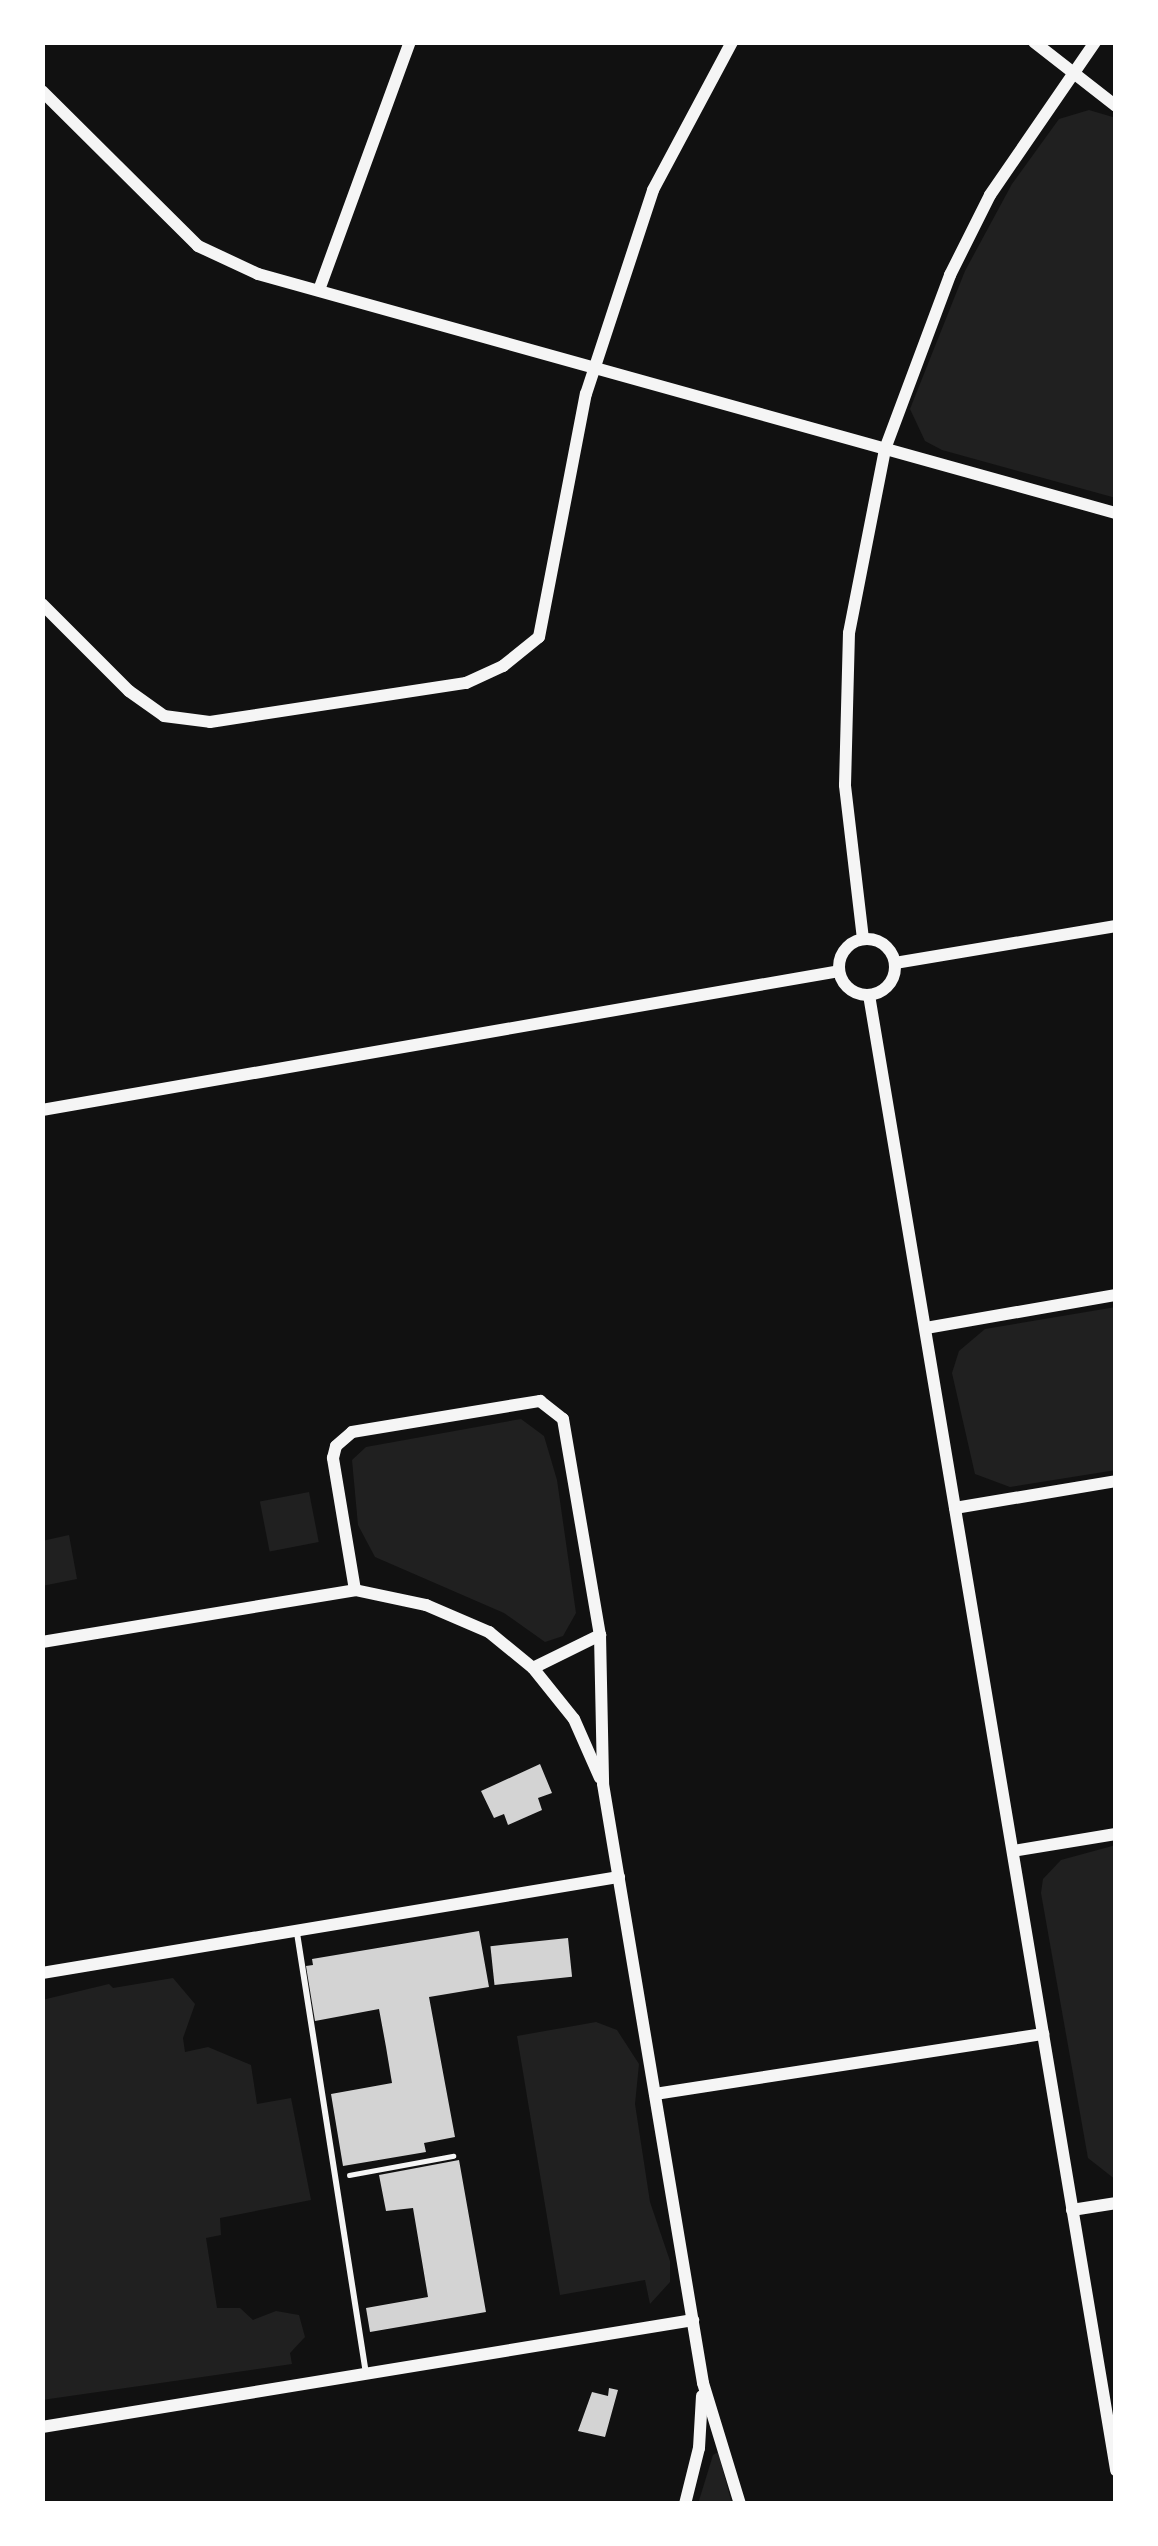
<!DOCTYPE html>
<style>
body{margin:0}
#map{position:relative;width:1158px;height:2546px;overflow:hidden;background:#111;font-family:Ubuntu,sans-serif}
div>[style]{position:absolute}
.green>*{inset:0;background:#202020;transform-origin:0 0}
.building>*{inset:0;background:#d3d3d3;transform-origin:0 0}
.path>*{height:4.5px;margin:-2.25px;padding:0 2.25px;transform-origin:2.25px;border-radius:2.25px;background:#f5f5f5}
.service>*{height:6px;margin:-3px;padding:0 3px;transform-origin:3px;border-radius:3px;background:#f5f5f5}
.minor>*{height:12px;margin:-6px;padding:0 6px;transform-origin:6px;border-radius:6px;background:#f5f5f5}
.minor>.ring{margin:-6px;padding:0;box-sizing:content-box;background:none;border:12px solid #f5f5f5;border-radius:50%}
span{translate:-50% -50%;white-space:nowrap;text-align:center;line-height:1.15;-webkit-text-stroke:12px #fff;paint-order:stroke}
.frame{position:absolute;inset:0;border:45px solid #fff;pointer-events:none}
</style>
<div id="map">
<div class="green">
<div style="clip-path:polygon(1089px 110px,1116px 118px,1116px 498px,942px 450px,925px 441px,910px 409px,965px 271px,1012px 184px,1059px 119px)"></div>
<div style="clip-path:polygon(1116px 1307px,1116px 1470px,1010px 1487px,975px 1474px,952px 1373px,959px 1351px,985px 1329px)"></div>
<div style="clip-path:polygon(521px 1419px,544px 1436px,557px 1480px,576px 1613px,563px 1636px,545px 1642px,504px 1613px,375px 1557px,358px 1525px,352px 1460px,366px 1447px)"></div>
<div style="left:309px;top:1492px;width:51px;height:50px;rotate:79deg"></div>
<div style="clip-path:polygon(69px 1535px,77px 1579px,42px 1586px,42px 1541px)"></div>
<div style="clip-path:polygon(1116px 1845px,1116px 2180px,1088px 2158px,1041px 1893px,1043px 1879px,1061px 1860px)"></div>
<div style="clip-path:polygon(173px 1978px,195px 2004px,183px 2038px,185px 2052px,208px 2047px,251px 2065px,257px 2104px,291px 2098px,311px 2200px,220px 2218px,221px 2235px,206px 2238px,217px 2308px,240px 2308px,253px 2320px,276px 2311px,299px 2315px,305px 2337px,290px 2353px,292px 2364px,42px 2400px,42px 2000px,109px 1984px,113px 1988px)"></div>
<div style="clip-path:polygon(596px 2022px,617px 2030px,639px 2064px,635px 2104px,650px 2202px,670px 2261px,670px 2282px,650px 2304px,645px 2280px,560px 2295px,517px 2036px)"></div>
<div style="clip-path:polygon(718px 2452px,732px 2504px,698px 2504px,713px 2455px)"></div>
</div>
<div class="building">
<div style="clip-path:polygon(540px 1764px,552px 1793px,538px 1798px,542px 1810px,508px 1825px,504px 1814px,494px 1818px,481px 1791px)"></div>
<div style="clip-path:polygon(479px 1931px,489px 1987px,429px 1997px,455px 2137px,424px 2143px,426px 2152px,343px 2166px,331px 2094px,392px 2083px,386px 2047px,379px 2009px,315px 2021px,306px 1966px,313px 1965px,312px 1959px)"></div>
<div style="left:568px;top:1938px;width:39px;height:78px;rotate:84deg"></div>
<div style="clip-path:polygon(459px 2160px,486px 2312px,370px 2332px,366px 2308px,428px 2297px,413px 2208px,386px 2211px,379px 2175px)"></div>
<div style="clip-path:polygon(609px 2388px,618px 2390px,605px 2437px,578px 2431px,592px 2392px,608px 2396px)"></div>
</div>
<div class="path">
<div style="left:349px;top:2175px;width:106px;rotate:-10.4deg"></div>
</div>
<div class="service">
<div style="left:297px;top:1933px;width:446px;rotate:81.1deg"></div>
</div>
<div class="minor">
<div style="left:1034px;top:42px;width:104px;rotate:38deg"></div>
<div style="left:42px;top:91px;width:220px;rotate:44.8deg"></div>
<div style="left:198px;top:246px;width:66px;rotate:25deg"></div>
<div style="left:258px;top:274px;width:891px;rotate:15.57deg"></div>
<div style="left:319px;top:290px;width:264px;rotate:-69.9deg"></div>
<div style="left:42px;top:604px;width:123px;rotate:45deg"></div>
<div style="left:129px;top:691px;width:43px;rotate:35.5deg"></div>
<div style="left:164px;top:716px;width:46px;rotate:7.4deg"></div>
<div style="left:210px;top:722px;width:259px;rotate:-8.7deg"></div>
<div style="left:466px;top:683px;width:41px;rotate:-24.7deg"></div>
<div style="left:503px;top:666px;width:46px;rotate:-38.9deg"></div>
<div style="left:539px;top:637px;width:248px;rotate:-79.1deg"></div>
<div style="left:586px;top:394px;width:215px;rotate:-71.8deg"></div>
<div style="left:653px;top:190px;width:168px;rotate:-61.9deg"></div>
<div class="ring" style="left:839px;top:939px;width:44px;height:44px"></div>
<div style="left:863px;top:939px;width:155px;rotate:-96.7deg"></div>
<div style="left:845px;top:785px;width:152px;rotate:-88.5deg"></div>
<div style="left:849px;top:633px;width:187px;rotate:-78.9deg"></div>
<div style="left:885px;top:449px;width:186px;rotate:-69.5deg"></div>
<div style="left:950px;top:275px;width:89px;rotate:-63.4deg"></div>
<div style="left:990px;top:195px;width:186px;rotate:-55.5deg"></div>
<div style="left:895px;top:963px;width:224px;rotate:-9.5deg"></div>
<div style="left:869px;top:995px;width:1496px;rotate:80.49deg"></div>
<div style="left:42px;top:1110px;width:809px;rotate:-9.89deg"></div>
<div style="left:926px;top:1328px;width:193px;rotate:-9.9deg"></div>
<div style="left:955px;top:1508px;width:163px;rotate:-9.5deg"></div>
<div style="left:355px;top:1590px;width:134px;rotate:-99.5deg"></div>
<div style="left:333px;top:1458px;width:12px;rotate:-76deg"></div>
<div style="left:336px;top:1446px;width:21px;rotate:-41deg"></div>
<div style="left:352px;top:1432px;width:191px;rotate:-9.4deg"></div>
<div style="left:540px;top:1401px;width:29px;rotate:38deg"></div>
<div style="left:563px;top:1419px;width:219px;rotate:80.3deg"></div>
<div style="left:600px;top:1635px;width:149px;rotate:88.8deg"></div>
<div style="left:603px;top:1784px;width:607px;rotate:80.52deg"></div>
<div style="left:703px;top:2383px;width:127px;rotate:73deg"></div>
<div style="left:42px;top:1642px;width:317px;rotate:-9.4deg"></div>
<div style="left:355px;top:1590px;width:73px;rotate:11.9deg"></div>
<div style="left:426px;top:1605px;width:69px;rotate:23.2deg"></div>
<div style="left:489px;top:1632px;width:57px;rotate:39.3deg"></div>
<div style="left:533px;top:1668px;width:65px;rotate:51.2deg"></div>
<div style="left:574px;top:1719px;width:64px;rotate:66.2deg"></div>
<div style="left:533px;top:1668px;width:75px;rotate:-26.2deg"></div>
<div style="left:1013px;top:1851px;width:104px;rotate:-9.4deg"></div>
<div style="left:42px;top:1973px;width:585px;rotate:-9.45deg"></div>
<div style="left:655px;top:2094px;width:393px;rotate:-8.8deg"></div>
<div style="left:1072px;top:2210px;width:45px;rotate:-9deg"></div>
<div style="left:42px;top:2427px;width:660px;rotate:-9.33deg"></div>
<div style="left:685px;top:2504px;width:58px;rotate:-76deg"></div>
<div style="left:699px;top:2448px;width:52px;rotate:-86.7deg"></div>
</div>
<div class="frame"></div>
</div>
